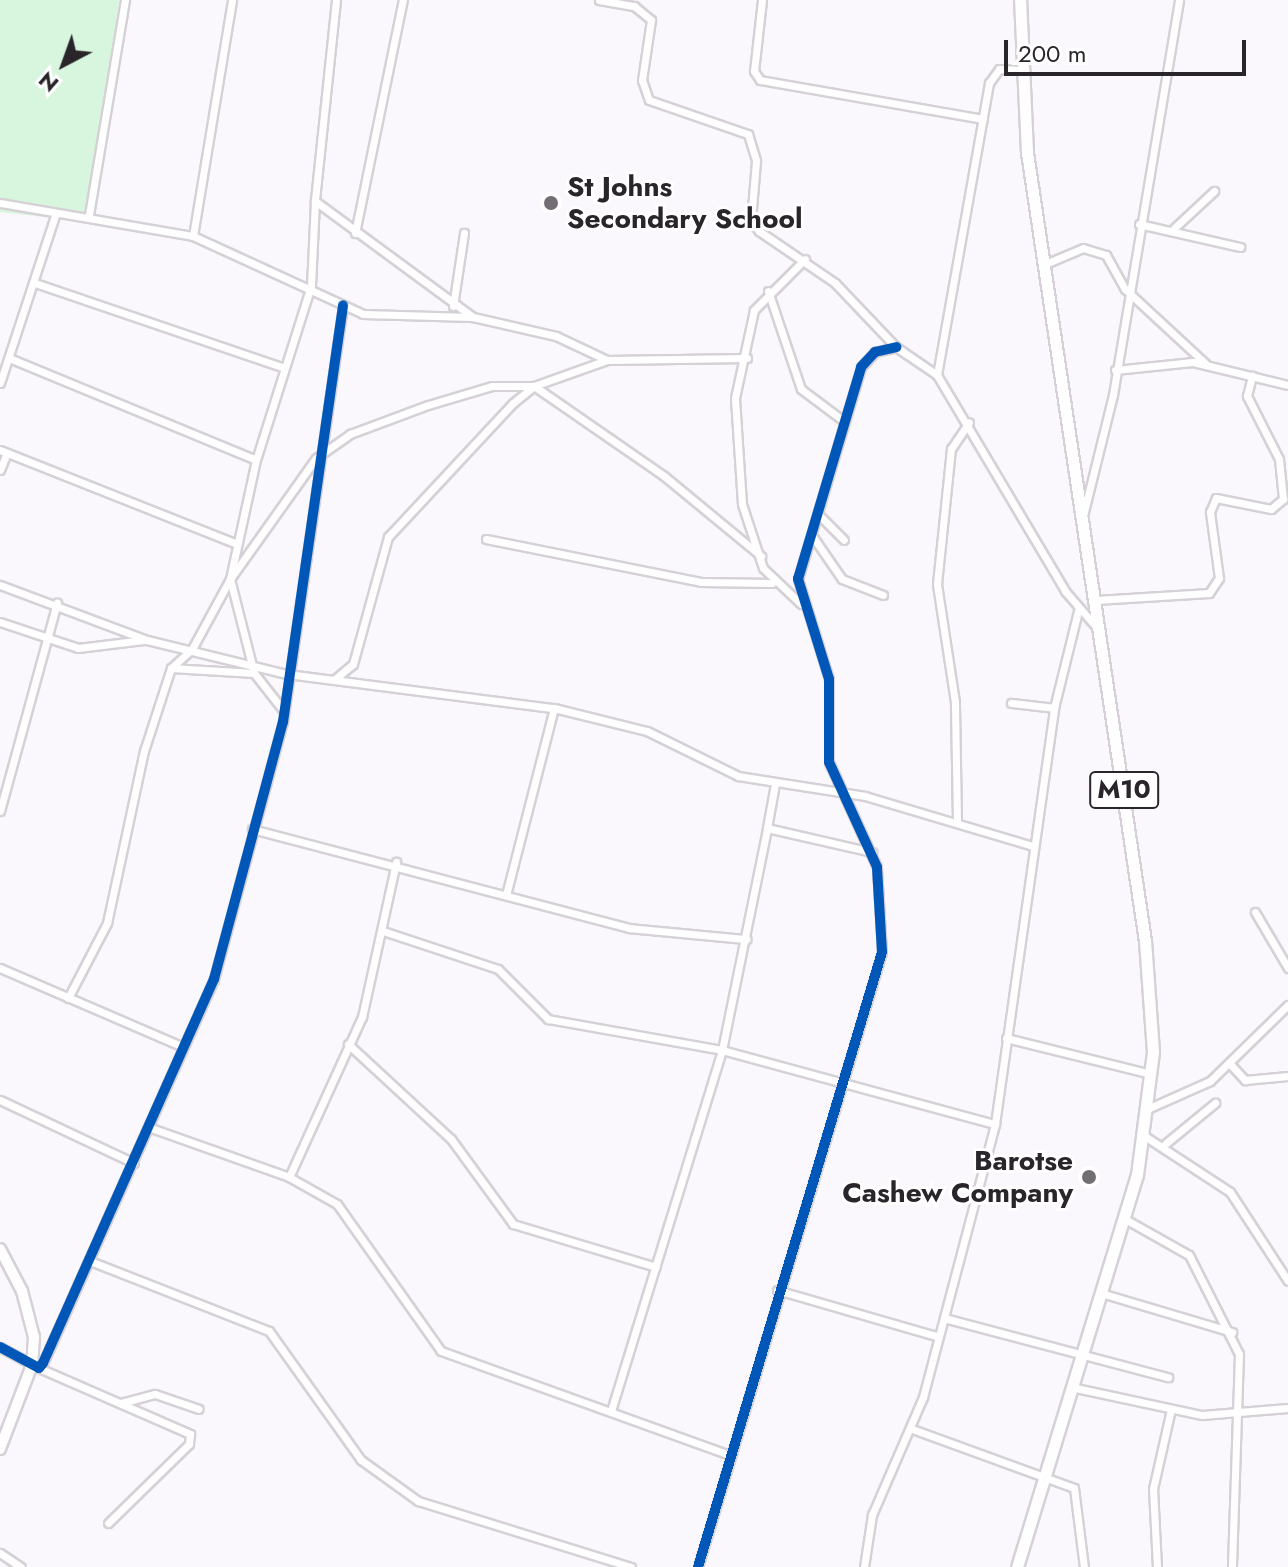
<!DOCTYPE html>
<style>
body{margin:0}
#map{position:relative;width:1288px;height:1567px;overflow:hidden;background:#faf7fd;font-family:Jost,sans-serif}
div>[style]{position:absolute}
.green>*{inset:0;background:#d8f5de}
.roads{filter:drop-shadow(2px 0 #d5d1d7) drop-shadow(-2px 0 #d5d1d7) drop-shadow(0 2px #d5d1d7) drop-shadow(0 -2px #d5d1d7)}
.minor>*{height:7px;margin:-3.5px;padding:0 3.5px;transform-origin:3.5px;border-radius:3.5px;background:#fefeff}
.secondary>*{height:10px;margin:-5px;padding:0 5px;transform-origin:5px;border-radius:5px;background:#fefeff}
.primary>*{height:11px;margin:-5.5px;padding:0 5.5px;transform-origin:5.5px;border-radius:5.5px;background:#fefeff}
.cycleway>*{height:10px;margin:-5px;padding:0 5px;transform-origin:5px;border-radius:5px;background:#0057b8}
.dots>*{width:22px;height:22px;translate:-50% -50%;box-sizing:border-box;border:4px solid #fff;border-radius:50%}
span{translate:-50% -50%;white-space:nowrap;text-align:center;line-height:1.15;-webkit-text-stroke:6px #fff;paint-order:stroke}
.shield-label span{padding:2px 6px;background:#fff;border:2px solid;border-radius:6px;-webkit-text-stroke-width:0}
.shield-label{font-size:26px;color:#29252b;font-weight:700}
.poi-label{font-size:28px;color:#29252b;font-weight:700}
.left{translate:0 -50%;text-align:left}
.right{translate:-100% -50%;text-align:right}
.north{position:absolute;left:24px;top:24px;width:80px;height:80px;-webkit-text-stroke:6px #fff;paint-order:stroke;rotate:221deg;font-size:22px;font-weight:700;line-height:32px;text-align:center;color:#29252b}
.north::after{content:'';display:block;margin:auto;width:28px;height:36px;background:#29252b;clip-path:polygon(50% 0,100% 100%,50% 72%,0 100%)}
.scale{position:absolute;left:1004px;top:40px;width:242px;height:36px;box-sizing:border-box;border:4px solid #29252b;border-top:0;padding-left:10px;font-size:24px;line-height:28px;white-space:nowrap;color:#29252b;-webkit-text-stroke:6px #fff;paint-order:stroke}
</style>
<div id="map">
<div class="green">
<div style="clip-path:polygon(0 0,119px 0,89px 222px,0 212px)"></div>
</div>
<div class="roads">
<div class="minor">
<div style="left:336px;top:0;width:202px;rotate:96deg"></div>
<div style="left:315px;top:201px;width:196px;rotate:36.3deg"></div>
<div style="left:473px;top:317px;width:85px;rotate:12.9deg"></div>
<div style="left:556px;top:336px;width:56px;rotate:25.2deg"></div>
<div style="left:599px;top:0;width:36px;rotate:10deg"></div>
<div style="left:634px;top:6px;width:22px;rotate:39deg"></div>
<div style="left:651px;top:20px;width:61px;rotate:98.5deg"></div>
<div style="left:642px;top:80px;width:21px;rotate:71deg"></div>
<div style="left:649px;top:100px;width:105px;rotate:19deg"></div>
<div style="left:748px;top:134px;width:28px;rotate:73deg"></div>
<div style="left:756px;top:161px;width:59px;rotate:94.8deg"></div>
<div style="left:751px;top:220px;width:14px;rotate:54deg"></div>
<div style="left:759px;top:231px;width:92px;rotate:34.4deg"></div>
<div style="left:835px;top:283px;width:88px;rotate:46.4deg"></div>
<div style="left:896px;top:347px;width:50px;rotate:34.3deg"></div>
<div style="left:937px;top:375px;width:251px;rotate:59.3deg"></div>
<div style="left:1065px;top:591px;width:50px;rotate:49deg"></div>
<div style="left:762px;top:0;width:71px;rotate:96.4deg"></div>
<div style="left:754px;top:71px;width:11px;rotate:56deg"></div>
<div style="left:760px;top:80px;width:226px;rotate:9.9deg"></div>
<div style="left:0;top:203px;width:196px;rotate:9.7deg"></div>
<div style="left:193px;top:236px;width:187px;rotate:24.6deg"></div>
<div style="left:363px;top:314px;width:109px;rotate:1.6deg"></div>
<div style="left:89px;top:215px;width:218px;rotate:-80.5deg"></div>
<div style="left:1139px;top:224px;width:104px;rotate:12.8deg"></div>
<div style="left:1171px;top:231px;width:59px;rotate:-42.9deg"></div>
<div style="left:355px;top:233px;width:238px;rotate:-78.4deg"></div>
<div style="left:193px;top:236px;width:239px;rotate:-80.6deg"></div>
<div style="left:1045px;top:264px;width:41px;rotate:-22.8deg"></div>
<div style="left:1083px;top:248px;width:24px;rotate:17deg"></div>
<div style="left:1106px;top:255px;width:39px;rotate:61deg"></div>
<div style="left:1125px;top:289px;width:110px;rotate:42.8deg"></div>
<div style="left:35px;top:283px;width:263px;rotate:18.8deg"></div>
<div style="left:768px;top:291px;width:103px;rotate:71.4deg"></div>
<div style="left:801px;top:389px;width:50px;rotate:36.9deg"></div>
<div style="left:453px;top:306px;width:74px;rotate:-81.4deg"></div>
<div style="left:9px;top:358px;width:267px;rotate:22.4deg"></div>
<div style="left:1115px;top:370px;width:78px;rotate:-5.9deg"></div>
<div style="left:1193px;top:362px;width:98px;rotate:13.6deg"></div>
<div style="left:937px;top:375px;width:297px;rotate:-79.9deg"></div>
<div style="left:989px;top:83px;width:17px;rotate:-54deg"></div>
<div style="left:999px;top:69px;width:21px;rotate:3deg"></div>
<div style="left:0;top:383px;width:179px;rotate:-71.8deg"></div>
<div style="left:0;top:450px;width:253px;rotate:21.6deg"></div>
<div style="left:0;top:470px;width:18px;rotate:-68deg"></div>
<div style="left:819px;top:515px;width:35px;rotate:45deg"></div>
<div style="left:1083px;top:516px;width:125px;rotate:-76.1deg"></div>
<div style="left:1113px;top:395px;width:400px;rotate:-80.5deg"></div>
<div style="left:813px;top:537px;width:51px;rotate:55.4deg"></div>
<div style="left:842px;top:579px;width:44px;rotate:21.3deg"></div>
<div style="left:486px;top:539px;width:219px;rotate:11.3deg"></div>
<div style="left:701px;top:582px;width:71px;rotate:0.8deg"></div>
<div style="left:0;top:585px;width:157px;rotate:20.5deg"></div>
<div style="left:147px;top:640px;width:144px;rotate:13.7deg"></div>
<div style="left:287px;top:674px;width:269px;rotate:7.3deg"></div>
<div style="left:554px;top:708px;width:96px;rotate:13.9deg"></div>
<div style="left:647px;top:731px;width:102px;rotate:26.3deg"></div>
<div style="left:738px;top:776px;width:129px;rotate:8.9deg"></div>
<div style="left:865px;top:796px;width:175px;rotate:16.6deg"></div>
<div style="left:1096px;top:600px;width:113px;rotate:-3.5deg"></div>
<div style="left:1209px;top:593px;width:18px;rotate:-56deg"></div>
<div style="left:1219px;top:578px;width:67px;rotate:-97.8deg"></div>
<div style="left:1210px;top:512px;width:15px;rotate:-67deg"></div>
<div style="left:1216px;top:498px;width:56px;rotate:11.3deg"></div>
<div style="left:1271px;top:509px;width:16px;rotate:-40deg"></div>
<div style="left:1283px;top:499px;width:40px;rotate:-95.7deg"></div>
<div style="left:1279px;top:459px;width:71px;rotate:-116.9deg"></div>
<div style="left:1247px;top:396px;width:21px;rotate:-76deg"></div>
<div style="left:801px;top:604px;width:52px;rotate:-136.5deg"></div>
<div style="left:763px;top:568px;width:67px;rotate:-108.2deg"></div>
<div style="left:742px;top:504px;width:106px;rotate:-93.8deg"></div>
<div style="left:735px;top:398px;width:90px;rotate:-77.8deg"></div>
<div style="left:754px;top:310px;width:72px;rotate:-45deg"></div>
<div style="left:0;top:622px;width:82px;rotate:18.4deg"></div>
<div style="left:78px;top:648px;width:66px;rotate:-6.9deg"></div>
<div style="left:171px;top:668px;width:83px;rotate:3.4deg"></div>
<div style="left:335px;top:679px;width:23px;rotate:-40deg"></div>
<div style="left:353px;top:664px;width:132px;rotate:-74.6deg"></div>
<div style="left:388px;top:537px;width:183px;rotate:-47deg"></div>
<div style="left:513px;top:403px;width:27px;rotate:-39deg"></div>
<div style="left:534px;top:386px;width:77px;rotate:-19.6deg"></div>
<div style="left:607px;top:360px;width:140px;rotate:-0.8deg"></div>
<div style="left:1011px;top:703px;width:43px;rotate:6.6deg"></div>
<div style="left:283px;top:710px;width:47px;rotate:-128.1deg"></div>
<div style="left:254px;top:673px;width:97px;rotate:-104.3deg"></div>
<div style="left:230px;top:579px;width:148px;rotate:-54.6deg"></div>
<div style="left:316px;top:458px;width:42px;rotate:-35.2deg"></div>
<div style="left:350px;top:434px;width:83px;rotate:-20.4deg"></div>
<div style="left:428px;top:405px;width:67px;rotate:-16.5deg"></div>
<div style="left:492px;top:386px;width:42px"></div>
<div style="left:534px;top:386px;width:158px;rotate:34.7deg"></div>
<div style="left:664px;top:476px;width:126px;rotate:39.5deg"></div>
<div style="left:0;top:811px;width:216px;rotate:-74.7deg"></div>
<div style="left:957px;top:821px;width:119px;rotate:-91deg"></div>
<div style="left:955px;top:702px;width:119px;rotate:-98.7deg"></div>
<div style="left:937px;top:584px;width:136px;rotate:-84.1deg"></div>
<div style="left:951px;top:449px;width:32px;rotate:-56deg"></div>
<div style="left:767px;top:828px;width:45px;rotate:-79.7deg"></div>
<div style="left:252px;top:829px;width:390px;rotate:14.7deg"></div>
<div style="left:629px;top:928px;width:118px;rotate:5.4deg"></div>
<div style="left:506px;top:895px;width:193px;rotate:-75.6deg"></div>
<div style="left:1255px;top:912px;width:65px;rotate:59.5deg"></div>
<div style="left:383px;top:931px;width:121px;rotate:18.3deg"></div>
<div style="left:498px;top:969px;width:71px;rotate:45deg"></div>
<div style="left:548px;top:1019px;width:177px;rotate:10.1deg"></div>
<div style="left:722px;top:1050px;width:283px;rotate:15.2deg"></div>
<div style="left:0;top:968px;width:199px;rotate:23.3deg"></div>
<div style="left:68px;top:998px;width:85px;rotate:-62.5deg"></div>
<div style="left:107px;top:923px;width:176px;rotate:-77.9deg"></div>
<div style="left:144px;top:751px;width:87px;rotate:-72deg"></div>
<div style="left:171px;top:668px;width:28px;rotate:-42deg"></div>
<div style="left:192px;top:649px;width:80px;rotate:-61.5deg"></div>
<div style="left:230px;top:579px;width:122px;rotate:-77.7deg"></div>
<div style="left:256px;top:460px;width:182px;rotate:-72.5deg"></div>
<div style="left:311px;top:286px;width:85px;rotate:-87.3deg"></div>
<div style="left:1006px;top:1038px;width:150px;rotate:13.9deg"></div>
<div style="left:348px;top:1044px;width:140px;rotate:42.7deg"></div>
<div style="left:451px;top:1139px;width:105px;rotate:53.9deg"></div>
<div style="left:513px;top:1224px;width:149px;rotate:16.7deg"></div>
<div style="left:1231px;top:1065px;width:21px;rotate:47deg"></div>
<div style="left:1245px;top:1080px;width:43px;rotate:-5.3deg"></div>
<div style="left:0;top:1100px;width:148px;rotate:25.2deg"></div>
<div style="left:1147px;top:1109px;width:69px;rotate:-24deg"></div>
<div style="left:1210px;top:1081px;width:109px;rotate:-44.3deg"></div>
<div style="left:151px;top:1128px;width:146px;rotate:19.5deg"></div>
<div style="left:289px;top:1177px;width:55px;rotate:29.4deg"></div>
<div style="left:337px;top:1204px;width:180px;rotate:54.7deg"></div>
<div style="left:441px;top:1351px;width:307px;rotate:19.8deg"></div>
<div style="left:1143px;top:1135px;width:104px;rotate:33.2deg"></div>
<div style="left:1230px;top:1192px;width:106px;rotate:56.9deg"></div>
<div style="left:1165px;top:1144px;width:65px;rotate:-39.4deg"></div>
<div style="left:289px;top:1177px;width:176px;rotate:-65.5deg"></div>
<div style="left:362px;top:1017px;width:159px;rotate:-77.6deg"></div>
<div style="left:1125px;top:1219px;width:73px;rotate:29.4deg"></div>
<div style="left:1189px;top:1255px;width:111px;rotate:63.2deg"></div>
<div style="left:1239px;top:1354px;width:213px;rotate:91.9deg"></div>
<div style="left:90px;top:1261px;width:192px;rotate:21.4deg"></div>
<div style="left:269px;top:1331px;width:158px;rotate:54.5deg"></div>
<div style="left:361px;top:1460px;width:70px;rotate:35.7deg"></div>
<div style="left:418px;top:1501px;width:223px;rotate:17.2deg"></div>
<div style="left:777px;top:1290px;width:166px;rotate:16.1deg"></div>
<div style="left:1101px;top:1293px;width:137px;rotate:16.6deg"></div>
<div style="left:944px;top:1318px;width:232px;rotate:14.8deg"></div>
<div style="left:0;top:1347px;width:44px;rotate:28.3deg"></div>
<div style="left:39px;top:1368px;width:6px;rotate:-51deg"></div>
<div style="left:43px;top:1363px;width:420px;rotate:-66deg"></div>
<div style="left:214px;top:979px;width:266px;rotate:-75deg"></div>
<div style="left:283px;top:722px;width:421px;rotate:-81.8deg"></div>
<div style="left:39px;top:1368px;width:165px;rotate:23.6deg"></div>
<div style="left:190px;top:1434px;width:10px;rotate:96deg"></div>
<div style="left:189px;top:1444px;width:113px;rotate:135.7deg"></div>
<div style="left:1071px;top:1387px;width:134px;rotate:12.1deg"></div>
<div style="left:1202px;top:1415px;width:86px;rotate:-4.7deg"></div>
<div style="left:121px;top:1403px;width:35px;rotate:-15deg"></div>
<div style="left:155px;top:1394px;width:46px;rotate:18.8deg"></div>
<div style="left:611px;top:1411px;width:378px;rotate:-72.9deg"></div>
<div style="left:722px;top:1050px;width:227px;rotate:-78.5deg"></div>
<div style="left:767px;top:828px;width:108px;rotate:12.9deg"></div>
<div style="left:912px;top:1429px;width:172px;rotate:20deg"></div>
<div style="left:1074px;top:1488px;width:80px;rotate:82.8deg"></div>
<div style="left:0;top:1553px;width:25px;rotate:34deg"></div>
<div style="left:698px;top:1567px;width:642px;rotate:-73.34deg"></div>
<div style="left:882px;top:952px;width:85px;rotate:-93.4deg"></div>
<div style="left:877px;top:867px;width:115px;rotate:-114.6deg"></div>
<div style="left:829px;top:762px;width:83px;rotate:-90deg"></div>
<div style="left:829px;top:679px;width:105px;rotate:-107.2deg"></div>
<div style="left:798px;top:579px;width:221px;rotate:-73.4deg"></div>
<div style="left:861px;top:367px;width:21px;rotate:-47deg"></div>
<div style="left:875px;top:352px;width:22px;rotate:-13deg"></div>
<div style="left:864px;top:1567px;width:53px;rotate:-81.3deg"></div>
<div style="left:872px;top:1515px;width:129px;rotate:-66.6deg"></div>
<div style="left:923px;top:1397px;width:282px;rotate:-75.2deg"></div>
<div style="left:995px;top:1124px;width:420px;rotate:-81.9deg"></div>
<div style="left:1054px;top:708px;width:100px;rotate:-76.1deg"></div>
<div style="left:1157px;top:1567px;width:78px;rotate:-92.9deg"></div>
<div style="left:1153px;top:1489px;width:82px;rotate:-77.3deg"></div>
</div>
<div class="secondary">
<div style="left:0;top:1249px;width:47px;rotate:62.4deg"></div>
<div style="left:22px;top:1291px;width:48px;rotate:75.4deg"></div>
<div style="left:34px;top:1337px;width:28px;rotate:94deg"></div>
<div style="left:32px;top:1365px;width:90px;rotate:110.9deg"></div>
</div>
<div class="primary">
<div style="left:1017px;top:1567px;width:410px;rotate:-73deg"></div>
<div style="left:1137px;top:1175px;width:124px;rotate:-82.6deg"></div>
<div style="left:1153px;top:1052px;width:111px;rotate:-94.1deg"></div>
<div style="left:1145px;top:941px;width:798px;rotate:-98.51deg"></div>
<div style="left:1027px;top:152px;width:152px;rotate:-92.6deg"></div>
</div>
</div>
<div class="cycleway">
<div style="left:0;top:1347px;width:44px;rotate:28.3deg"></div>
<div style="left:39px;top:1368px;width:6px;rotate:-51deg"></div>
<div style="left:43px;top:1363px;width:420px;rotate:-66deg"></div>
<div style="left:214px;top:979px;width:266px;rotate:-75deg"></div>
<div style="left:283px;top:722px;width:421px;rotate:-81.8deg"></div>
<div style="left:698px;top:1567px;width:642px;rotate:-73.34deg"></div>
<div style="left:882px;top:952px;width:85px;rotate:-93.4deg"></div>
<div style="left:877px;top:867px;width:115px;rotate:-114.6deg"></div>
<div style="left:829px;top:762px;width:83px;rotate:-90deg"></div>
<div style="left:829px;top:679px;width:105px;rotate:-107.2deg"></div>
<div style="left:798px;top:579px;width:221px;rotate:-73.4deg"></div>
<div style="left:861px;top:367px;width:21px;rotate:-47deg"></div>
<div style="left:875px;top:352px;width:22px;rotate:-13deg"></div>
</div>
<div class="dots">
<div style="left:551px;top:203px;background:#726e74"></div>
<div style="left:1089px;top:1177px;background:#726e74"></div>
</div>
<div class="shield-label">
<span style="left:1124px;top:790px">M10</span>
</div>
<div class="poi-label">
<span class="left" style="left:567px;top:203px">St Johns<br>Secondary School</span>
<span class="right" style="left:1073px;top:1177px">Barotse<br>Cashew Company</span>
</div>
<div class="north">N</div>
<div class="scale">200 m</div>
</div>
